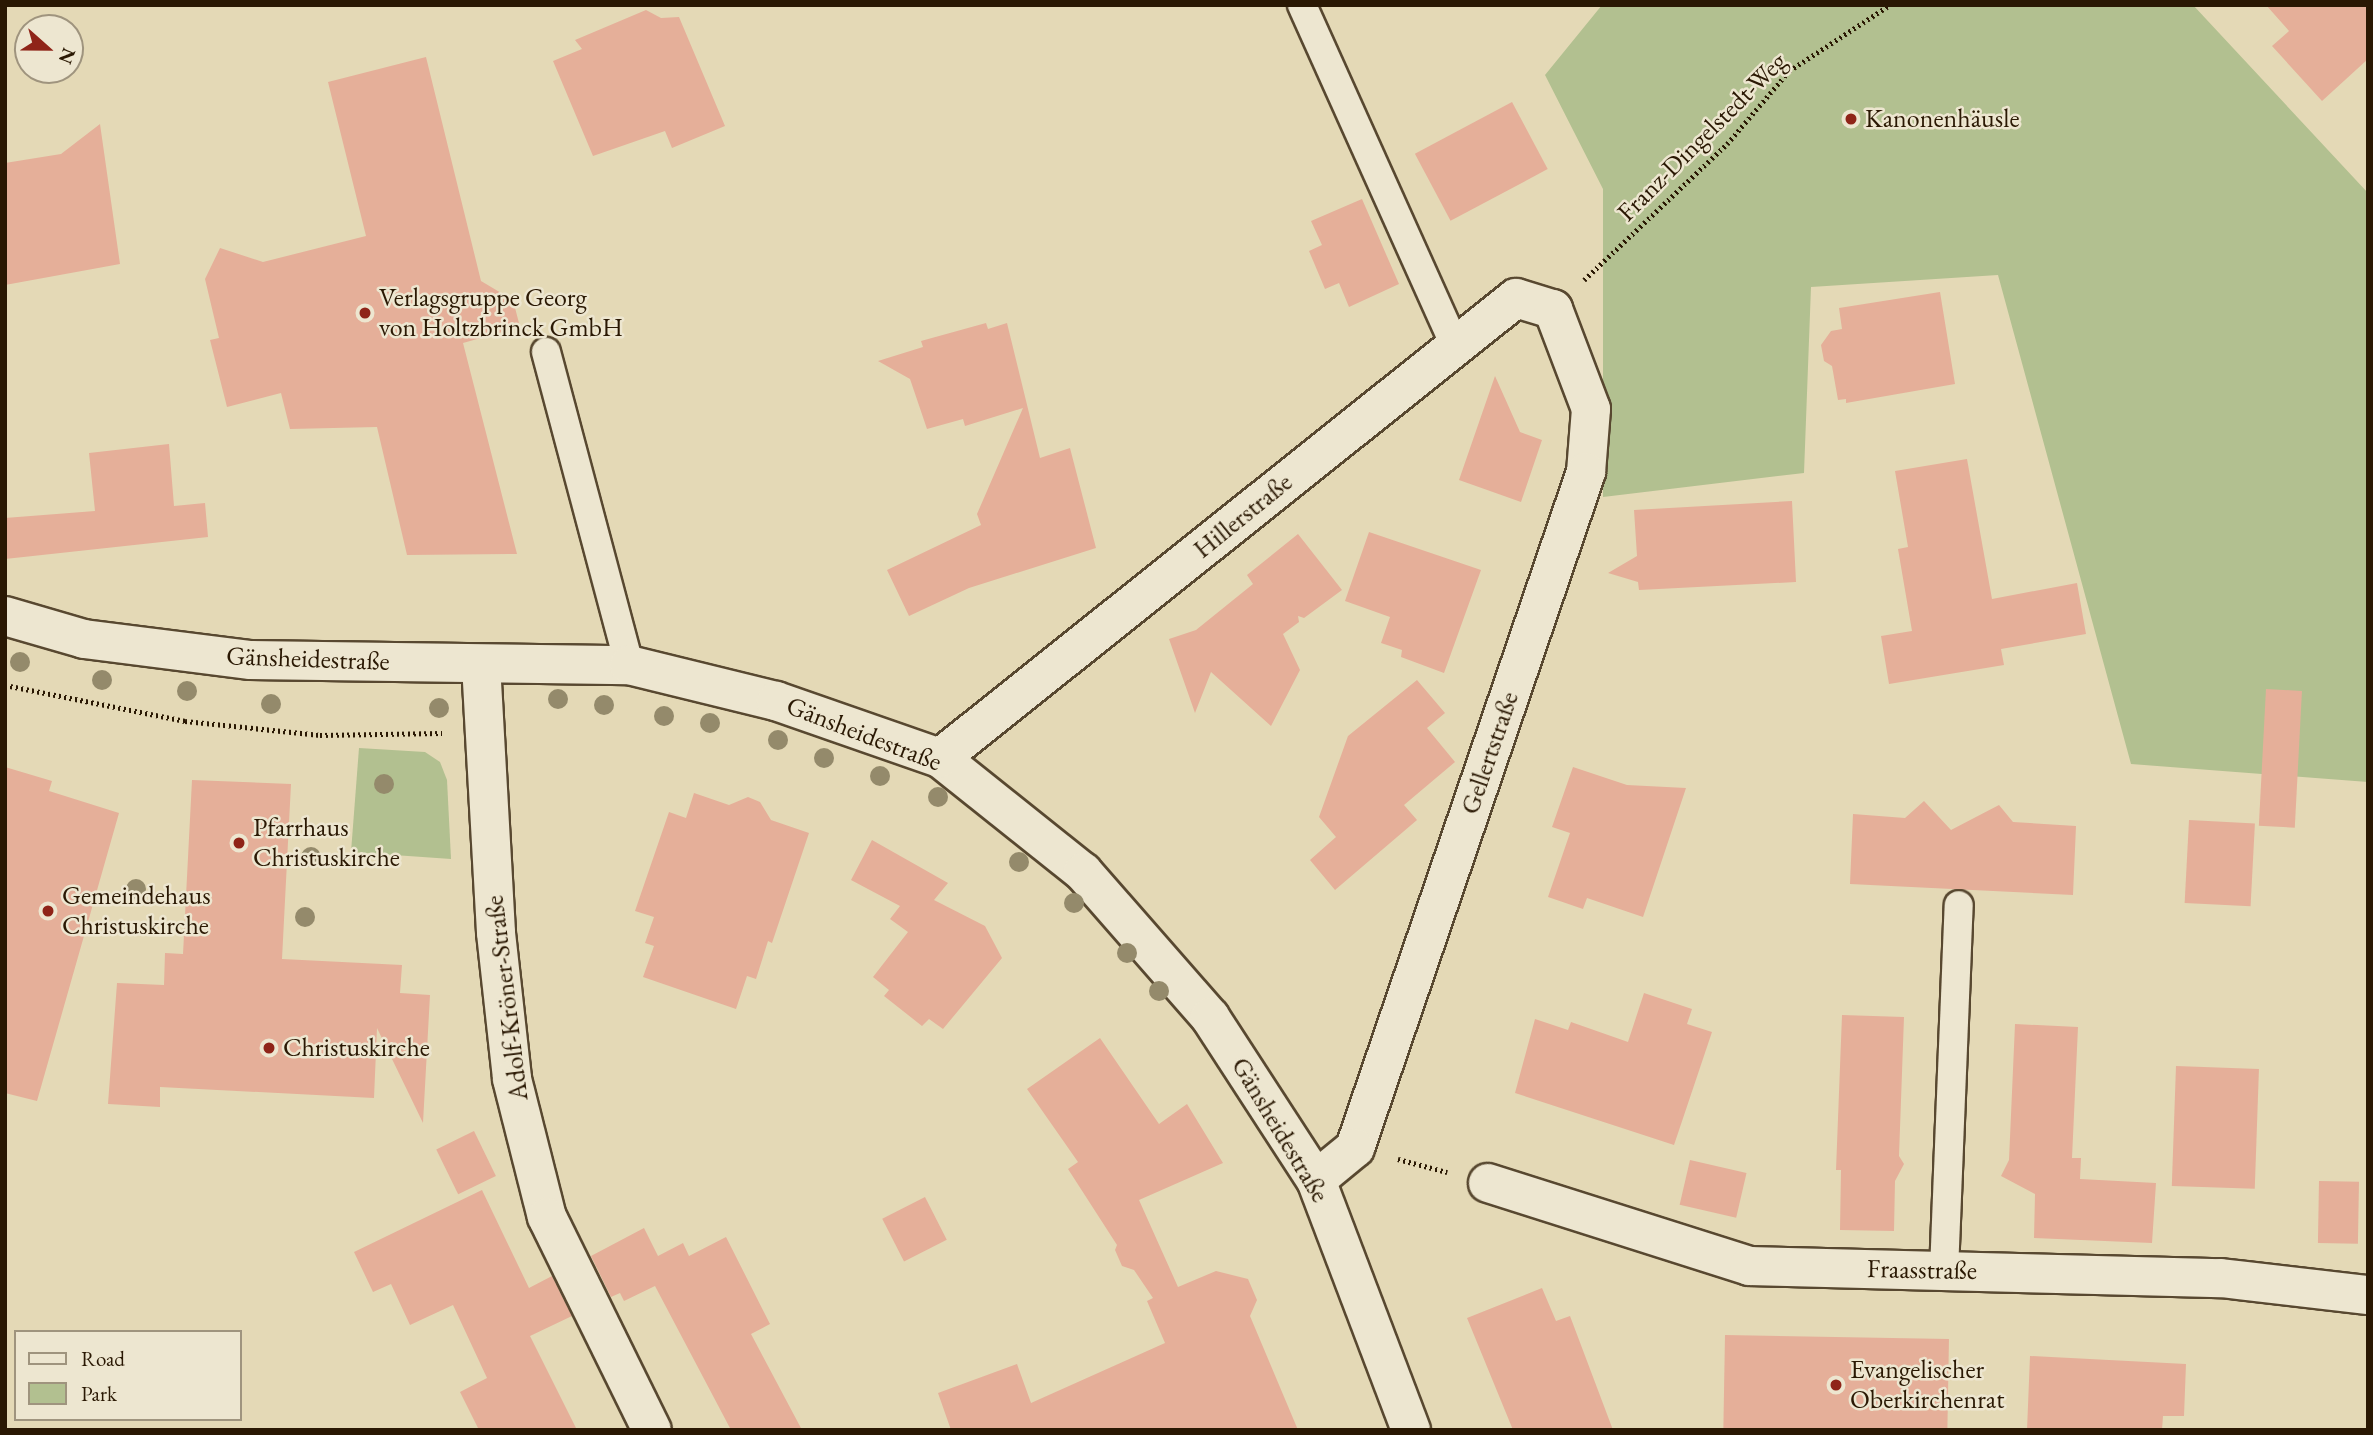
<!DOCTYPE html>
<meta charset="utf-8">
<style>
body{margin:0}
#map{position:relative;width:2373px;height:1435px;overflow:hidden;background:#e4d9b6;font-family:"EB Garamond",serif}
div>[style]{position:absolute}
.green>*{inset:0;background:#b2c090}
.building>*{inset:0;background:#e5af99;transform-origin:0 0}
.path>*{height:4.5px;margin-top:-2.25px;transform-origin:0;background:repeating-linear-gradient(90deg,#2a1803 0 2px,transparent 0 5.5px)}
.roads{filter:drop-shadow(2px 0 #584830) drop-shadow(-2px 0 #584830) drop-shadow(0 2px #584830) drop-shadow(0 -2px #584830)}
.service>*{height:28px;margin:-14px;padding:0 14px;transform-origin:14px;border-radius:14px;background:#ede6d0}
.minor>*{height:38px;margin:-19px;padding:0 19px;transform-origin:19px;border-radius:19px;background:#ede6d0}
.trees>*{width:20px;height:20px;margin:-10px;border-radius:50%;background:#948a6b}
.dots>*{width:19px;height:19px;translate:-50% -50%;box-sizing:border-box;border:4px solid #ede6d0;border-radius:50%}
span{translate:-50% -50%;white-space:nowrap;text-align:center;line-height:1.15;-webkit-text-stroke:5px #ede6d0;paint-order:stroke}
.poi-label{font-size:26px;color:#2a1803}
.left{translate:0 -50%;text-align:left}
.street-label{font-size:26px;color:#2a1803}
.frame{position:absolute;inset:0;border:7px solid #2a1803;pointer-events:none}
.legend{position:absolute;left:14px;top:1330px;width:228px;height:91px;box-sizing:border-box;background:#ede6d0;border:2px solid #9f947e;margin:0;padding:9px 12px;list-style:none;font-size:21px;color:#2a1803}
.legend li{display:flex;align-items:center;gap:14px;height:35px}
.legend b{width:35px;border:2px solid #9f947e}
.north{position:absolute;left:14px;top:14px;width:70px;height:70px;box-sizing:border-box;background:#ede6d0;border:2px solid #9f947e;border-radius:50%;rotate:111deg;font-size:19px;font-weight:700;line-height:28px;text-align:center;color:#2a1803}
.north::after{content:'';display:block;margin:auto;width:24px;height:32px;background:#8f2418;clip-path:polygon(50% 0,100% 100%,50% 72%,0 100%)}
</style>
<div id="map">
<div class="green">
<div style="clip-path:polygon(1602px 5px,2193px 5px,2368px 193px,2368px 782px,2131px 764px,1998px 275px,1811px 287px,1804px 473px,1603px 497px,1603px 189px,1545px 75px)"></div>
<div style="clip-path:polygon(359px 748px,425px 752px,440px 762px,447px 780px,451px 859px,351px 852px)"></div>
</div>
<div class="building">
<div style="clip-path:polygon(2266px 5px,2368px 5px,2368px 59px,2322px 101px,2272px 46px,2289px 31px)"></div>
<div style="clip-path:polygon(646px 10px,661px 18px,679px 17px,725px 126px,672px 148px,665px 131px,593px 156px,553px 61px,582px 49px,575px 40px)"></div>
<div style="clip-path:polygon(426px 57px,481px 281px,513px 300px,520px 327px,463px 343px,517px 554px,407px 555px,377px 427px,290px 429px,281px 393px,227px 407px,210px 340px,219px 338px,205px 279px,220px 248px,263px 262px,366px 236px,328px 82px)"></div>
<div style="left:1512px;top:102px;width:76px;height:110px;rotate:62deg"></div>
<div style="clip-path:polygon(100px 124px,120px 264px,5px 285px,5px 163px,61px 154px)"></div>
<div style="clip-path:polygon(1362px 199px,1399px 284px,1349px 307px,1339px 283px,1325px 289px,1309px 251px,1322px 245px,1311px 221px)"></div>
<div style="clip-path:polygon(1940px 292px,1955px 384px,1846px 403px,1846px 399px,1838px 400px,1832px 366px,1824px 361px,1821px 345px,1831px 331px,1842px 329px,1839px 308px)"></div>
<div style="clip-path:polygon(986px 323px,988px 329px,1007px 323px,1040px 458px,1070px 448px,1096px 548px,969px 588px,909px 616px,887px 570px,981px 525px,977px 514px,1023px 408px,965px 426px,963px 419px,927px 429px,910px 379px,878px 361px,923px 347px,921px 341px)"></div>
<div style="clip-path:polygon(1495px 376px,1520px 432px,1542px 440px,1521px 502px,1459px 480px)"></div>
<div style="clip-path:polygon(169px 444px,174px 506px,205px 503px,208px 537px,5px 559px,5px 518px,95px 511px,89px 453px)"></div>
<div style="clip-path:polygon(1967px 459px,1992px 599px,2077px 583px,2086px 634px,2001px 649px,2004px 665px,1889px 684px,1881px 636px,1912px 631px,1898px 549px,1908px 547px,1895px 471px)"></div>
<div style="clip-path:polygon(1792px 501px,1796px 582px,1639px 590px,1638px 582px,1608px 573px,1637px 556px,1634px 510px)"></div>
<div style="clip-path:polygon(1369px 532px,1481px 570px,1444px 673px,1401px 657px,1402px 650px,1381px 643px,1390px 617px,1345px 601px)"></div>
<div style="clip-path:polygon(1298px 534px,1342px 590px,1304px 618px,1298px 616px,1299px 622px,1283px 634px,1300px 670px,1271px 726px,1211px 672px,1195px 713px,1169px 639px,1196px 630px,1253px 584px,1247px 575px)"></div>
<div style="clip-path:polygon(1417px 680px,1445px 713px,1427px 728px,1455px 762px,1404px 805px,1417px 820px,1335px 890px,1310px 860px,1336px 837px,1319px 817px,1348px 736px)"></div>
<div style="left:2266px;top:689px;width:36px;height:137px;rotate:3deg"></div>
<div style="clip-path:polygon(5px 767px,52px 781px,49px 791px,119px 813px,37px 1101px,5px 1093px)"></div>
<div style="clip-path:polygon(1573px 767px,1627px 785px,1686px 788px,1643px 917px,1587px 898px,1583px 909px,1548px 897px,1570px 833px,1552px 827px)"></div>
<div style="clip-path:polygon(192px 780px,291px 784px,282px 959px,402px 965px,400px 993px,430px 995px,423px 1123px,377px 1028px,374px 1098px,160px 1087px,160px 1107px,108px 1104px,117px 983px,164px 985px,165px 953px,183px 954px)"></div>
<div style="clip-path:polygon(694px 793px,729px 805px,748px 797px,760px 802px,771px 820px,809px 833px,772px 943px,768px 941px,756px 979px,747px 976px,736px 1009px,643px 977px,654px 946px,645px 943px,654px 917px,635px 911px,669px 812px,686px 818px)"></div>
<div style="clip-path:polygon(1924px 801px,1951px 830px,1999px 805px,2013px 822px,2076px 826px,2073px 895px,1850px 884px,1853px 814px,1905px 818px)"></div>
<div style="left:2189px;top:820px;width:66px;height:83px;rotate:3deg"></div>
<div style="clip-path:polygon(872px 840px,948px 883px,934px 900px,985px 926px,1002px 958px,943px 1029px,929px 1019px,922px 1026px,884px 996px,889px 990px,873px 977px,908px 932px,890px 919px,900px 906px,851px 880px)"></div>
<div style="clip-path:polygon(1644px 993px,1692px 1009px,1687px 1024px,1712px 1032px,1674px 1145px,1515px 1093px,1535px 1019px,1568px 1030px,1571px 1022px,1628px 1042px)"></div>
<div style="clip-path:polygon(1842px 1015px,1904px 1017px,1899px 1156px,1904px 1164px,1895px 1181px,1894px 1231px,1840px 1230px,1841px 1170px,1836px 1170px)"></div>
<div style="clip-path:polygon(2015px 1024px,2078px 1027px,2072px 1158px,2081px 1158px,2080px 1179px,2156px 1183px,2152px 1243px,2034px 1238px,2035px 1194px,2001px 1176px,2009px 1160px)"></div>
<div style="clip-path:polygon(1100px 1038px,1159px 1124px,1187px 1104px,1223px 1163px,1139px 1200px,1178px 1287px,1216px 1271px,1248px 1279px,1257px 1300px,1250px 1316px,1298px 1430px,951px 1430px,938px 1393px,1017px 1364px,1031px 1403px,1165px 1343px,1147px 1301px,1153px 1298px,1134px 1270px,1122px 1266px,1115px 1250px,1117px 1245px,1068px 1169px,1078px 1162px,1027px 1089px)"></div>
<div style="left:2176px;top:1066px;width:83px;height:120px;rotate:2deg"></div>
<div style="left:474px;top:1131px;width:50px;height:42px;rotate:64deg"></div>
<div style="left:1690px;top:1160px;width:58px;height:46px;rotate:13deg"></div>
<div style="left:2319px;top:1181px;width:40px;height:62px;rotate:1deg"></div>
<div style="clip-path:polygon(482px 1190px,529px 1288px,552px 1276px,572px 1316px,530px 1336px,577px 1430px,479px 1430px,460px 1392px,487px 1378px,453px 1305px,410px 1325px,391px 1284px,373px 1292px,354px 1252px)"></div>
<div style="left:925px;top:1197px;width:48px;height:48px;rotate:63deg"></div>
<div style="clip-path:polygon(644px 1228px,658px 1256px,683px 1243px,689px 1256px,726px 1237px,770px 1324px,751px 1334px,802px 1430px,731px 1430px,655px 1286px,624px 1301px,620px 1293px,611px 1297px,591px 1256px)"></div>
<div style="clip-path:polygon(1542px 1288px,1556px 1321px,1570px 1316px,1613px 1430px,1513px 1430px,1467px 1318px)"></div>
<div style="left:1725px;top:1335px;width:224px;height:95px;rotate:1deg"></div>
<div style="clip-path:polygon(2030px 1356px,2186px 1364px,2184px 1416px,2163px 1416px,2162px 1430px,2027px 1430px)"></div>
</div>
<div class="path">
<div style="left:1584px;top:280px;width:197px;rotate:-43.6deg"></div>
<div style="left:1727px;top:144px;width:96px;rotate:-49.7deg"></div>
<div style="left:1789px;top:71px;width:121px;rotate:-33.2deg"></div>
<div style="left:5px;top:685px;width:184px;rotate:11.3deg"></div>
<div style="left:185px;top:721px;width:136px;rotate:5.9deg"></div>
<div style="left:320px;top:735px;width:122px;rotate:-0.9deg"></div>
<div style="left:1398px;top:1159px;width:51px;rotate:14.9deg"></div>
</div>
<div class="roads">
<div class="service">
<div style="left:1302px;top:5px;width:373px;rotate:65.8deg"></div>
<div style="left:546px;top:352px;width:324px;rotate:75.1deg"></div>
<div style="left:1944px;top:1271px;width:366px;rotate:-87.7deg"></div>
</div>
<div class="minor">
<div style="left:5px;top:616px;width:82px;rotate:16.2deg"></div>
<div style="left:84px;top:639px;width:168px;rotate:7.2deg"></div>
<div style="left:251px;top:660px;width:378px;rotate:0.8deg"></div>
<div style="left:629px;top:665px;width:151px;rotate:13.8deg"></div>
<div style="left:776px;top:701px;width:174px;rotate:19.2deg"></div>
<div style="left:940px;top:758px;width:183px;rotate:38.6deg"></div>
<div style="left:1083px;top:872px;width:193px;rotate:48.8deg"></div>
<div style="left:1210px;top:1017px;width:194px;rotate:57deg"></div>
<div style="left:1316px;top:1180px;width:267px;rotate:69.2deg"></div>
<div style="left:481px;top:664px;width:269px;rotate:86.8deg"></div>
<div style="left:496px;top:933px;width:147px;rotate:83.7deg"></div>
<div style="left:512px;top:1079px;width:142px;rotate:75.8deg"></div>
<div style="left:547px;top:1217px;width:237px;rotate:63.8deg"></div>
<div style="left:940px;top:758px;width:737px;rotate:-38.61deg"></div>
<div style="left:1516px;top:298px;width:39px;rotate:17deg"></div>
<div style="left:1553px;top:309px;width:107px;rotate:69.2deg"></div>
<div style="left:1591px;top:409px;width:63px;rotate:94.5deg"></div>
<div style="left:1586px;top:472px;width:714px;rotate:108.87deg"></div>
<div style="left:1355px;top:1148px;width:50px;rotate:140.6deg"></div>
<div style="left:1488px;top:1183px;width:274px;rotate:17.6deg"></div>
<div style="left:1749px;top:1266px;width:472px;rotate:1.5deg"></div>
<div style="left:2221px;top:1278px;width:148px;rotate:6.6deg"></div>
</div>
</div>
<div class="trees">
<div style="left:20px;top:662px"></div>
<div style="left:102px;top:680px"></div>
<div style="left:187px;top:691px"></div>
<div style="left:558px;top:699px"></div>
<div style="left:271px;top:704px"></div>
<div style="left:604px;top:705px"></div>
<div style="left:439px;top:708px"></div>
<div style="left:664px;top:716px"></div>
<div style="left:710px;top:723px"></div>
<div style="left:778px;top:740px"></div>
<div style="left:824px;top:758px"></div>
<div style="left:880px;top:776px"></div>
<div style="left:384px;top:784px"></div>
<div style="left:938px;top:797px"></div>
<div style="left:311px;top:857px"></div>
<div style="left:1019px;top:862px"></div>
<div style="left:136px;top:889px"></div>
<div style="left:1074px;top:903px"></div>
<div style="left:305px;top:917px"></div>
<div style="left:1127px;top:953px"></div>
<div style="left:1159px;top:991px"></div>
</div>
<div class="dots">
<div style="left:1851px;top:119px;background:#8f2418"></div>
<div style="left:365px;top:313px;background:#8f2418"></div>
<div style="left:239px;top:843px;background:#8f2418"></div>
<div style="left:48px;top:911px;background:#8f2418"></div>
<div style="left:269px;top:1048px;background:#8f2418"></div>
<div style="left:1836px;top:1385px;background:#8f2418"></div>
</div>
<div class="poi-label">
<span class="left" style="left:1865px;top:119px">Kanonenhäusle</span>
<span class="left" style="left:379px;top:313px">Verlagsgruppe Georg<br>von Holtzbrinck GmbH</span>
<span class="left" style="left:253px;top:843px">Pfarrhaus<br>Christuskirche</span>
<span class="left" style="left:62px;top:911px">Gemeindehaus<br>Christuskirche</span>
<span class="left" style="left:283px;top:1048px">Christuskirche</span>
<span class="left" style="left:1850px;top:1385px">Evangelischer<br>Oberkirchenrat</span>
</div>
<div class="street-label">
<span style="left:1702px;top:137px;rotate:-45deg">Franz-Dingelstedt-Weg</span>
<span style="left:1243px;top:516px;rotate:-39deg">Hillerstraße</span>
<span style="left:308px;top:659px;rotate:2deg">Gänsheidestraße</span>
<span style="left:864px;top:734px;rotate:21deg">Gänsheidestraße</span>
<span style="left:1490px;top:753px;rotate:-71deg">Gellertstraße</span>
<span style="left:507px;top:998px;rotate:-97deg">Adolf-Kröner-Straße</span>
<span style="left:1280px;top:1130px;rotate:59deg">Gänsheidestraße</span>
<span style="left:1922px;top:1270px;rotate:1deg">Fraasstraße</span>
</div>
<div class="frame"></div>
<ul class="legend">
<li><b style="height:9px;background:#ede6d0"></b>Road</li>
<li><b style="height:19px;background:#b2c090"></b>Park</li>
</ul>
<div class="north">N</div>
</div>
